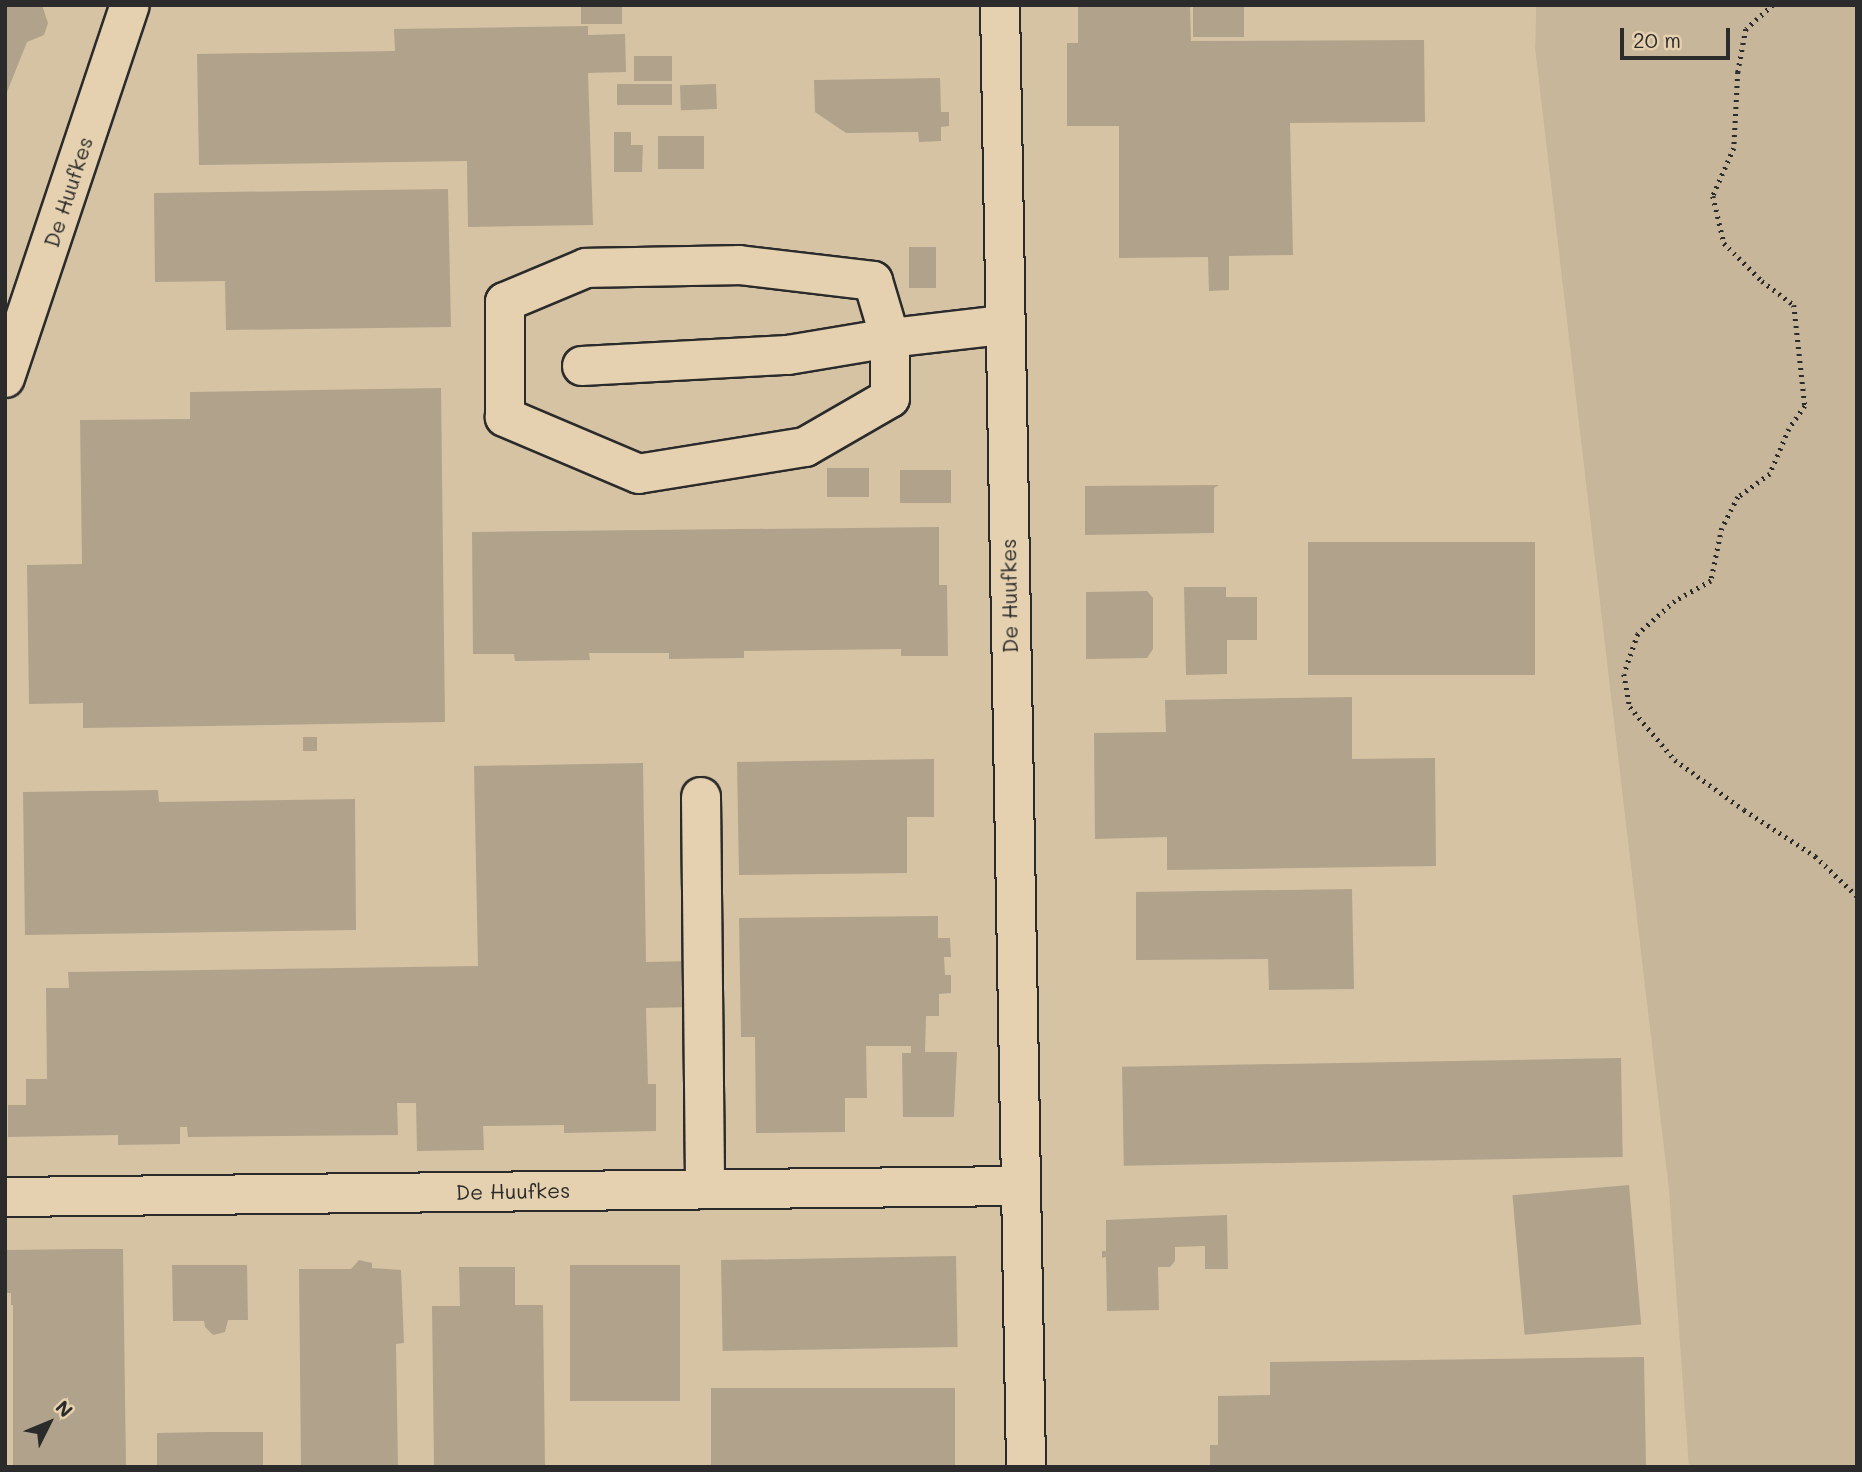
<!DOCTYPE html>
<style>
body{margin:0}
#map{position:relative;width:1862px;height:1472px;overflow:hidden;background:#e5d1af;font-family:Mali,sans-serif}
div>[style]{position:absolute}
.built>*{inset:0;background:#d5c3a4}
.green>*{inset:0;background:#c7b699}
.building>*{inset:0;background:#b1a38b;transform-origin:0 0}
.path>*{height:4.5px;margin-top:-2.25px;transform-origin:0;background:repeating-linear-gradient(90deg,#2b2b2b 0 2px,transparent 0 7px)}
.roads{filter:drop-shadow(2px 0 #2b2b2b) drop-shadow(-2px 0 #2b2b2b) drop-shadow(0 2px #2b2b2b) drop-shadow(0 -2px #2b2b2b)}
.minor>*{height:38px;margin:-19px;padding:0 19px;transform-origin:19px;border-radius:19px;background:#e5d1af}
span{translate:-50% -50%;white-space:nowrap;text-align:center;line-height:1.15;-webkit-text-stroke:5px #e5d1af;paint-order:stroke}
.street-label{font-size:21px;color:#2b2b2b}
.frame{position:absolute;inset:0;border:7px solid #2b2b2b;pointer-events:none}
.north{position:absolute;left:14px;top:1388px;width:70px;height:70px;-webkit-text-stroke:5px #e5d1af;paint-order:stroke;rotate:47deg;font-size:19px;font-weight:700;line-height:28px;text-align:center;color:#2b2b2b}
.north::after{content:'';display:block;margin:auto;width:24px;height:32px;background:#2b2b2b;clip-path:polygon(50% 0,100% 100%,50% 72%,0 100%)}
.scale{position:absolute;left:1620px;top:28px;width:110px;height:32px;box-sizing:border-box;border:4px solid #2b2b2b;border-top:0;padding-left:9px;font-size:21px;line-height:24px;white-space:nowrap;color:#2b2b2b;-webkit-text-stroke:5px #e5d1af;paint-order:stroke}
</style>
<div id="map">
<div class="built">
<div style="clip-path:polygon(5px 5px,1536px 5px,1535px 49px,1669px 1192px,1693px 1467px,5px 1467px)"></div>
</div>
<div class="green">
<div style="clip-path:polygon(1536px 5px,1857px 5px,1857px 1467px,1689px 1467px,1669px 1192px,1535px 49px)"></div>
</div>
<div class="building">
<div style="clip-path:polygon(5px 5px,42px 5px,48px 23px,44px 35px,27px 42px,5px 97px)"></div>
<div style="left:581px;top:5px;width:41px;height:19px"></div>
<div style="clip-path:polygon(1078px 5px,1190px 5px,1191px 41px,1424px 40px,1425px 122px,1290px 123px,1293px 255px,1229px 256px,1229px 290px,1209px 291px,1208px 257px,1119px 258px,1119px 126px,1067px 126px,1067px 43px,1078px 43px)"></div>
<div style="left:1193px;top:5px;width:51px;height:32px"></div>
<div style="clip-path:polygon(588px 26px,588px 35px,625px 34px,626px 72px,588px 73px,593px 225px,468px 227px,467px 161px,199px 165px,197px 54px,395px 51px,394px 29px)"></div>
<div style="left:634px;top:56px;width:38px;height:25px"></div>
<div style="clip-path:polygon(940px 78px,941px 112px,949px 112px,949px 126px,941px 127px,941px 141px,919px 142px,918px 132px,846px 133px,815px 112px,814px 80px)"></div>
<div style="left:617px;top:84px;width:55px;height:21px"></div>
<div style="left:716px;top:84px;width:25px;height:36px;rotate:88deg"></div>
<div style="clip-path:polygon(614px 132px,631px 132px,631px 145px,643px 145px,642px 172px,614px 172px)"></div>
<div style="left:704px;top:136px;width:33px;height:46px;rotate:90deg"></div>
<div style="clip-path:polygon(448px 189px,451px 327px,226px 330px,225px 281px,155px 282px,154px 193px)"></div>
<div style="left:909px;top:247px;width:27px;height:41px"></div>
<div style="clip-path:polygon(441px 388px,445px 722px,83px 728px,83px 703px,29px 704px,27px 565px,82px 564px,80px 420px,190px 419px,190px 392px)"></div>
<div style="left:827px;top:468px;width:42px;height:29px"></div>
<div style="left:951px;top:470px;width:33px;height:51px;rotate:90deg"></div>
<div style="clip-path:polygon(1219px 485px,1214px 488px,1214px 533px,1085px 535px,1085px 486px)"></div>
<div style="clip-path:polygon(939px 527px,939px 585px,947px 585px,948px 656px,901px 656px,901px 649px,744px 651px,744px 658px,669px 659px,669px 653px,589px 653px,590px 660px,515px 661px,514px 654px,473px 654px,472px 532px)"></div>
<div style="left:1308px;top:542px;width:227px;height:133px"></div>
<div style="clip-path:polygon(1184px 587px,1226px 587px,1226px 597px,1257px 597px,1257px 640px,1227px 640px,1227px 674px,1186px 675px)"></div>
<div style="clip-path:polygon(1147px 591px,1153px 598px,1153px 649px,1147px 658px,1086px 659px,1086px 592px)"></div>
<div style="clip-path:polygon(1352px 697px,1352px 759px,1435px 758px,1436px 866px,1167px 870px,1167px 837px,1095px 839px,1094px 733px,1166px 732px,1165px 700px)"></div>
<div style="left:303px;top:737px;width:14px;height:14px"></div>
<div style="clip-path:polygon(934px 759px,934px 817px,907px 817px,907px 873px,739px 875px,737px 762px)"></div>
<div style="clip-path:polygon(643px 763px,646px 962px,694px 961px,695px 1007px,646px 1008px,648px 1084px,656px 1084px,656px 1131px,564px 1133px,564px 1125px,483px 1126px,484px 1150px,417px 1151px,416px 1103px,397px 1103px,398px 1135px,188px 1137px,187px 1127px,180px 1127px,180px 1144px,118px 1145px,118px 1135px,8px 1137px,8px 1105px,26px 1105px,26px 1079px,47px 1079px,46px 988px,69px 988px,68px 972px,478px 966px,474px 766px)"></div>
<div style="clip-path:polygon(158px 790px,159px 802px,355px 799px,356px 930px,25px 935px,23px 792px)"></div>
<div style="clip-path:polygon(1352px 889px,1354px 989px,1269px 990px,1268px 959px,1136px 960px,1136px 892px)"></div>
<div style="clip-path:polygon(938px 916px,938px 938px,950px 938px,951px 957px,944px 957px,945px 975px,951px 975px,951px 993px,939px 994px,939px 1016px,926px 1016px,925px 1052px,957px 1052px,954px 1117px,903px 1117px,902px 1053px,911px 1053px,911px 1046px,866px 1046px,867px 1098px,845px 1098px,845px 1132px,756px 1133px,755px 1037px,741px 1037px,739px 918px)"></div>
<div style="left:1621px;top:1058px;width:99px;height:499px;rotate:89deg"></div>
<div style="left:1629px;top:1185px;width:140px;height:117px;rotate:85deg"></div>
<div style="clip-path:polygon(1227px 1215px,1228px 1269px,1205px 1269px,1205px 1246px,1175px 1247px,1175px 1261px,1170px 1267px,1158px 1267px,1159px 1310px,1107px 1311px,1106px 1257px,1102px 1258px,1102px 1251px,1106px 1251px,1106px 1220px)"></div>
<div style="clip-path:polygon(86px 1249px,123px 1249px,126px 1467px,13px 1467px,13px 1305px,11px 1305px,11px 1293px,5px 1293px,6px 1250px)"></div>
<div style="left:956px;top:1256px;width:91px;height:235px;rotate:89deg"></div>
<div style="clip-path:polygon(359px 1260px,372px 1263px,372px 1268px,401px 1270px,404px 1343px,396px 1344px,398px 1467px,301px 1467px,299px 1269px,351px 1269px)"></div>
<div style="clip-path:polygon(172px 1265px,247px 1265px,248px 1320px,228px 1320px,225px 1332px,213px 1335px,205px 1327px,204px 1321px,173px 1321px)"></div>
<div style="left:680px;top:1265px;width:136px;height:110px;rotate:90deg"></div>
<div style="clip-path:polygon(459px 1267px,515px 1267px,515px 1305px,543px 1305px,545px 1467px,434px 1467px,432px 1306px,460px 1306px)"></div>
<div style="clip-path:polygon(1644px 1357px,1646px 1467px,1210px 1467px,1210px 1445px,1218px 1445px,1218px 1396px,1270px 1395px,1270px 1362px)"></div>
<div style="left:955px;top:1388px;width:79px;height:244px;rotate:90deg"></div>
<div style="clip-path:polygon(209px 1432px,263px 1432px,263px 1467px,157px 1467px,157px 1433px)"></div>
</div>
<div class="path">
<div style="left:1773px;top:5px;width:36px;rotate:138deg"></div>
<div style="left:1746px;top:29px;width:44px;rotate:100.5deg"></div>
<div style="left:1738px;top:72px;width:76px;rotate:93deg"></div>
<div style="left:1734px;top:148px;width:52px;rotate:113.6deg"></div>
<div style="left:1713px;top:196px;width:48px;rotate:76.8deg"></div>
<div style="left:1724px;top:243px;width:54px;rotate:45deg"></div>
<div style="left:1762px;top:281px;width:40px;rotate:37deg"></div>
<div style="left:1794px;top:305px;width:102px;rotate:83.8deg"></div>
<div style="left:1805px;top:406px;width:28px;rotate:125deg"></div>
<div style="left:1789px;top:429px;width:49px;rotate:112.9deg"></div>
<div style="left:1770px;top:474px;width:39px;rotate:144deg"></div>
<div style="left:1738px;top:497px;width:35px;rotate:117deg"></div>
<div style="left:1722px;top:528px;width:54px;rotate:101.7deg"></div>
<div style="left:1711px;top:581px;width:41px;rotate:150.9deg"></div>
<div style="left:1675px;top:601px;width:50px;rotate:138.3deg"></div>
<div style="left:1638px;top:634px;width:42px;rotate:109.3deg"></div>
<div style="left:1624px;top:674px;width:34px;rotate:80deg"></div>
<div style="left:1630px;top:707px;width:70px;rotate:49.7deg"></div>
<div style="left:1675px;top:760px;width:85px;rotate:35.9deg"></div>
<div style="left:1744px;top:810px;width:85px;rotate:32.9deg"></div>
<div style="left:1815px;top:856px;width:58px;rotate:43.6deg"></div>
</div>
<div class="roads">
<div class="minor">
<div style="left:1000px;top:5px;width:1462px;rotate:88.98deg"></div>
<div style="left:739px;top:265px;width:135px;rotate:6.8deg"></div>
<div style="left:873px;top:281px;width:59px;rotate:73.4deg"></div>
<div style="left:890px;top:338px;width:60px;rotate:90deg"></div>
<div style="left:890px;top:398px;width:98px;rotate:150deg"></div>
<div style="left:805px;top:447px;width:168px;rotate:170.8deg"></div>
<div style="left:639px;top:474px;width:146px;rotate:-157deg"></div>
<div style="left:505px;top:417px;width:115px;rotate:-90deg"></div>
<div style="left:505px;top:302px;width:88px;rotate:-22.8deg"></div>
<div style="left:586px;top:268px;width:153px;rotate:-1.1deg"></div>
<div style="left:582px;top:366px;width:206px;rotate:-3.1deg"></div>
<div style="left:788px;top:355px;width:103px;rotate:-9.5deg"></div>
<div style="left:890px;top:338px;width:114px;rotate:-6.6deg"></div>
<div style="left:5px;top:378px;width:393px;rotate:-71.5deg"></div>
<div style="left:701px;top:797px;width:392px;rotate:89.4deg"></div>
<div style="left:5px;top:1197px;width:1016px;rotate:-0.62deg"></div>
</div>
</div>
<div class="street-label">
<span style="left:68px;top:192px;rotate:-72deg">De Huufkes</span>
<span style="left:1009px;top:596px;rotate:-91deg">De Huufkes</span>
<span style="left:513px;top:1191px;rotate:-1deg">De Huufkes</span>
</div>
<div class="frame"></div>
<div class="north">N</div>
<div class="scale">20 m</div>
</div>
